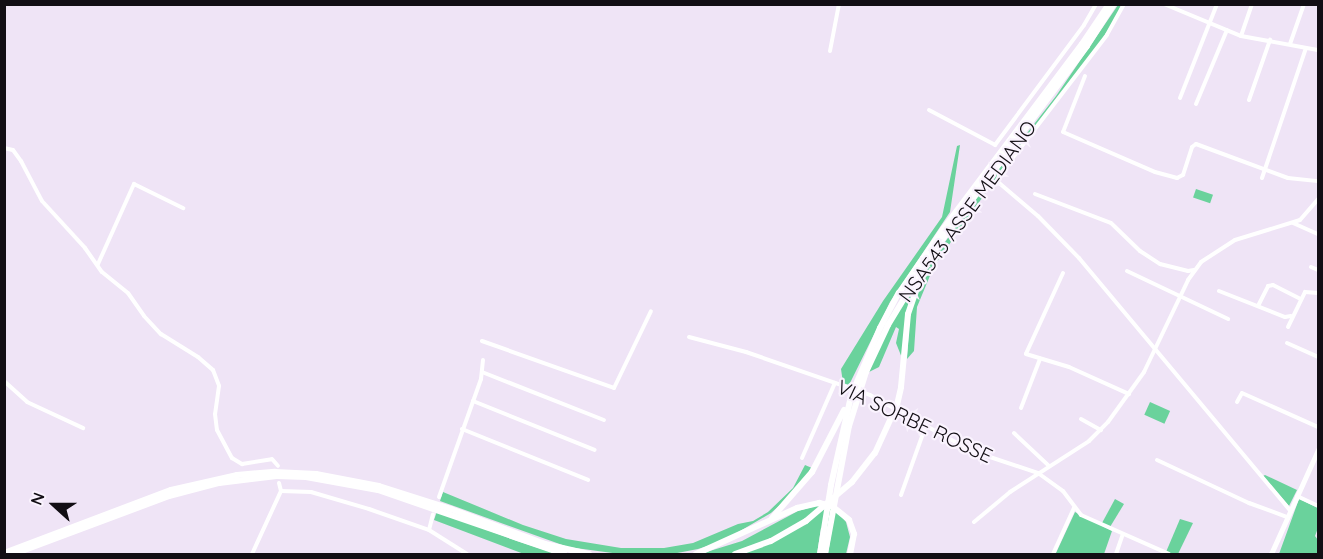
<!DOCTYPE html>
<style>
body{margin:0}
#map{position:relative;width:1323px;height:559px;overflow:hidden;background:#efe4f6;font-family:Quicksand,sans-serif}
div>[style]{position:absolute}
.green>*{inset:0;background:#6ad29c;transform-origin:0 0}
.minor>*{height:4px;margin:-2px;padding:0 2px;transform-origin:2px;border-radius:2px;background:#fff}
.tertiary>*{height:4.5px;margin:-2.25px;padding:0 2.25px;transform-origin:2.25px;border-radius:2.25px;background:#fff}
.trunk>*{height:6px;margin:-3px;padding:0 3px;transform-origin:3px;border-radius:3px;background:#fff}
span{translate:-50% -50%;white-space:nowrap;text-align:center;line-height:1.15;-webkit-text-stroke:4.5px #faf3fe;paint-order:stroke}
.street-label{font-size:20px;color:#120e14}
.frame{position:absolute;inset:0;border:6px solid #120e14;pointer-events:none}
.north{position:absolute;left:24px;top:475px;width:60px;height:60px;-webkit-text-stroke:4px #faf3fe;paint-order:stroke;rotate:291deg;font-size:16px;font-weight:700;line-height:24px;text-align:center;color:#120e14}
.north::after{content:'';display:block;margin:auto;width:21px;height:27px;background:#120e14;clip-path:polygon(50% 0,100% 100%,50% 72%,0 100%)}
</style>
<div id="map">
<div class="green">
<div style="clip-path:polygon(1118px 5px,1121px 5px,1117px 16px,1101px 41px,994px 181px,934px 266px,917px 307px,914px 351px,907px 359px,910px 313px,929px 265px,971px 205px,1056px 96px)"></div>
<div style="clip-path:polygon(960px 145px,950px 212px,890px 302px,849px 385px,843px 383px,841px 369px,883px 301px,942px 217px,957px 146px)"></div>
<div style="left:1196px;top:189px;width:18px;height:9px;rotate:19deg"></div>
<div style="clip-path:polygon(916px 282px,907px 311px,902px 358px,896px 343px,899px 329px,896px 327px,879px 367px,869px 372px,884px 336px)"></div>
<div style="left:1150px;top:402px;width:22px;height:14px;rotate:24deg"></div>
<div style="clip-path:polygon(805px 465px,812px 468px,792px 494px,771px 513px,723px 541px,698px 549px,672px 554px,620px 554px,568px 547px,440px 501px,443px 492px,523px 525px,566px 539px,621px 548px,664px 548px,693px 543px,738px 524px,753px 521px,768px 512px,793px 488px)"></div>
<div style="clip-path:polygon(1265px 475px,1297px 490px,1289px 506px,1263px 476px)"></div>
<div style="clip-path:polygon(1115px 499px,1124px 504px,1110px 527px,1102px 523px)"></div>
<div style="clip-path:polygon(1299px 499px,1318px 508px,1318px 528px,1315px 536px,1318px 540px,1318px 554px,1279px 554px)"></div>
<div style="clip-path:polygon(816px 506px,836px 510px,846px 522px,850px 537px,846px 554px,828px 554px,832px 529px,821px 528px,817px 554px,700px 554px,742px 541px,798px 511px)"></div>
<div style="clip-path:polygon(437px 511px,517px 541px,557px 554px,524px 554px,434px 520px)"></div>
<div style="clip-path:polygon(1075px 512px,1112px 531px,1104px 554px,1056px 553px)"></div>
<div style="clip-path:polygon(1180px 519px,1193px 523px,1178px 554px,1172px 554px,1166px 552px)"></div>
</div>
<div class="minor">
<div style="left:1124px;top:4px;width:35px;rotate:119deg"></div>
<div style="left:1107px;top:35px;width:178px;rotate:127.5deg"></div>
<div style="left:999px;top:176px;width:6px;rotate:99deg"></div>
<div style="left:998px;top:182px;width:52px;rotate:40.4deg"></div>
<div style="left:1038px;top:216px;width:59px;rotate:45.7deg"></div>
<div style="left:1079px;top:258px;width:329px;rotate:50.1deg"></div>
<div style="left:1164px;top:4px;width:83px;rotate:22.6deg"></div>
<div style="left:1241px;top:36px;width:78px;rotate:10.3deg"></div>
<div style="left:1241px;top:36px;width:34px;rotate:-71deg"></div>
<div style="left:1290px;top:44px;width:42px;rotate:-70.7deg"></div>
<div style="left:830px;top:51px;width:48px;rotate:-79.2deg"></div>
<div style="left:1085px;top:76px;width:60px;rotate:111.4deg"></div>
<div style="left:1063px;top:132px;width:100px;rotate:23.5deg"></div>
<div style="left:1155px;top:172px;width:23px;rotate:15deg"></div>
<div style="left:1177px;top:178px;width:7px;rotate:-27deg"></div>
<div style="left:1183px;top:175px;width:29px;rotate:-72deg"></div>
<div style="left:1192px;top:147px;width:5px;rotate:-37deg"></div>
<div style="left:1196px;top:144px;width:98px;rotate:20.3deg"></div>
<div style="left:1288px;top:178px;width:30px;rotate:6deg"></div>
<div style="left:1180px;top:98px;width:101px;rotate:-68.5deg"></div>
<div style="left:1249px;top:100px;width:64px;rotate:-70.7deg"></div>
<div style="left:1196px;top:104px;width:80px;rotate:-67.3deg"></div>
<div style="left:929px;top:110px;width:75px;rotate:27.9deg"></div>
<div style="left:995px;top:145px;width:149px;rotate:-53.4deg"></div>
<div style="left:1084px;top:25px;width:24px;rotate:-60deg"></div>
<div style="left:4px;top:148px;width:9px;rotate:13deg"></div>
<div style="left:13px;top:150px;width:14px;rotate:54deg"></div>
<div style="left:21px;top:161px;width:45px;rotate:62.3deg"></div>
<div style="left:42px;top:201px;width:64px;rotate:47.5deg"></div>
<div style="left:85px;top:248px;width:29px;rotate:55deg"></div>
<div style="left:102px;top:272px;width:33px;rotate:39deg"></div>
<div style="left:128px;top:293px;width:28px;rotate:55deg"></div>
<div style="left:144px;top:316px;width:25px;rotate:47deg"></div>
<div style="left:161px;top:334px;width:44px;rotate:31.9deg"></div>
<div style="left:198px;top:357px;width:20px;rotate:41deg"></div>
<div style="left:213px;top:370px;width:17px;rotate:69deg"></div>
<div style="left:219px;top:386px;width:28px;rotate:98deg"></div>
<div style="left:215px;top:414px;width:16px;rotate:83deg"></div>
<div style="left:217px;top:430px;width:32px;rotate:62deg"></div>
<div style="left:232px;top:458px;width:12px;rotate:31deg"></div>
<div style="left:242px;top:464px;width:30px;rotate:-9deg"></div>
<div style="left:272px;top:459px;width:9px;rotate:49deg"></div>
<div style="left:1262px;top:178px;width:137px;rotate:-71.3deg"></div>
<div style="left:1035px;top:194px;width:81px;rotate:20.9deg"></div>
<div style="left:1111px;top:223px;width:40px;rotate:44deg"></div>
<div style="left:1140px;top:251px;width:24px;rotate:33deg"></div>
<div style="left:1160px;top:264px;width:29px;rotate:14deg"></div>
<div style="left:1188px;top:271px;width:6px;rotate:-9deg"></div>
<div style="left:1293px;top:223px;width:27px;rotate:24deg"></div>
<div style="left:98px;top:264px;width:88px;rotate:-65.8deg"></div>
<div style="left:134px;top:184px;width:55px;rotate:26.1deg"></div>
<div style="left:1311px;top:267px;width:8px;rotate:23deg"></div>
<div style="left:1127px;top:271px;width:112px;rotate:25.4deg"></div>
<div style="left:1063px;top:273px;width:89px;rotate:114.6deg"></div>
<div style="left:1026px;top:354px;width:45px;rotate:16.8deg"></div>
<div style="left:1069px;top:367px;width:66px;rotate:24.2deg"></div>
<div style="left:1219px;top:291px;width:71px;rotate:21.5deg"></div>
<div style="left:1285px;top:317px;width:6px;rotate:-9deg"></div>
<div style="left:1258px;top:306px;width:22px;rotate:-63deg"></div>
<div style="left:1268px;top:286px;width:5px;rotate:-11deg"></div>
<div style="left:1273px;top:285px;width:31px;rotate:27deg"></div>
<div style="left:1288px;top:327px;width:39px;rotate:-64deg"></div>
<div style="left:1305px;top:292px;width:13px;rotate:4deg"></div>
<div style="left:689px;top:337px;width:59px;rotate:14.7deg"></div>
<div style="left:746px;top:352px;width:131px;rotate:19.1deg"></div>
<div style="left:870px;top:395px;width:116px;rotate:28.8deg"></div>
<div style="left:972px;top:451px;width:70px;rotate:18.4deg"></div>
<div style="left:1038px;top:473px;width:31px;rotate:36deg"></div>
<div style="left:1063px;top:491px;width:30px;rotate:53deg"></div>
<div style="left:1081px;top:515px;width:96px;rotate:23.9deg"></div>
<div style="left:482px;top:341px;width:140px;rotate:19.6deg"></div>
<div style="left:614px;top:388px;width:85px;rotate:-64.3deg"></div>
<div style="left:1287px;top:343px;width:34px;rotate:24deg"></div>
<div style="left:482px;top:372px;width:131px;rotate:21.5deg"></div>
<div style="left:4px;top:381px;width:31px;rotate:42deg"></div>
<div style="left:27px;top:402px;width:62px;rotate:24.9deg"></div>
<div style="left:473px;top:401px;width:131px;rotate:21.9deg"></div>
<div style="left:1237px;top:402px;width:10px;rotate:-61deg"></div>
<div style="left:1242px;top:393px;width:83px;rotate:24.1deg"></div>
<div style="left:1021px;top:408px;width:53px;rotate:-68.8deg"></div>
<div style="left:1081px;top:419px;width:23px;rotate:29deg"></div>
<div style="left:462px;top:429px;width:136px;rotate:22deg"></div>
<div style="left:1014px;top:433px;width:48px;rotate:43.3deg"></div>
<div style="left:802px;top:458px;width:82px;rotate:-66.3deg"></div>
<div style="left:1157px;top:460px;width:102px;rotate:25.1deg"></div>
<div style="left:1249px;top:503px;width:40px;rotate:20.2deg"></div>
<div style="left:279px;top:483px;width:8px;rotate:76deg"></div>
<div style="left:281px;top:491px;width:30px;rotate:2deg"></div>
<div style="left:311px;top:492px;width:60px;rotate:16.3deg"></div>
<div style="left:369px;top:509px;width:64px;rotate:19.3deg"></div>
<div style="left:429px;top:530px;width:45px;rotate:32.3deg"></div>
<div style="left:901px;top:495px;width:74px;rotate:-70.3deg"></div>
<div style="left:1297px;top:496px;width:23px;rotate:25deg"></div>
<div style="left:439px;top:497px;width:125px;rotate:-70.4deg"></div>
<div style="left:481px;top:379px;width:19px;rotate:-84deg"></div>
<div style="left:974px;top:522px;width:47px;rotate:-39.8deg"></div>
<div style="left:1010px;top:492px;width:94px;rotate:-32.8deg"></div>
<div style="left:1089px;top:441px;width:27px;rotate:-45deg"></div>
<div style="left:1108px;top:422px;width:62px;rotate:-54.2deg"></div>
<div style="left:1144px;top:372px;width:102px;rotate:-64.4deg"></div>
<div style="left:1188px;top:280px;width:22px;rotate:-54deg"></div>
<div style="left:1201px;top:262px;width:40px;rotate:-32.9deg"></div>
<div style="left:1235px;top:240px;width:68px;rotate:-17.1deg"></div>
<div style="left:1300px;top:220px;width:28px;rotate:-49deg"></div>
<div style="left:429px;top:530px;width:16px;rotate:-76deg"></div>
<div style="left:252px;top:554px;width:69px;rotate:-65.3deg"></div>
<div style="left:1053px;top:554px;width:51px;rotate:-65.5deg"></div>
<div style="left:1116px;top:554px;width:21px;rotate:-71deg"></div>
</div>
<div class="tertiary">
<div style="left:1271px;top:554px;width:114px;rotate:-65.7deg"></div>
</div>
<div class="trunk">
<div style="left:772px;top:518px;width:61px;rotate:-49deg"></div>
<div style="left:812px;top:472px;width:70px;rotate:-62.7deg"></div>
<div style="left:4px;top:553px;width:178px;rotate:-20.7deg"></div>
<div style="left:171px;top:490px;width:68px;rotate:-12.8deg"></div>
<div style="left:237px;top:475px;width:38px;rotate:-5deg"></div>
<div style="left:275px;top:472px;width:41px;rotate:2.8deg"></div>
<div style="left:316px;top:474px;width:64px;rotate:10.8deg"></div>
<div style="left:379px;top:486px;width:76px;rotate:17.7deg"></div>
<div style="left:451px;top:509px;width:100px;rotate:20.4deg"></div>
<div style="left:545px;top:544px;width:45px;rotate:12.8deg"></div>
<div style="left:14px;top:554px;width:165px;rotate:-20.5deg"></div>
<div style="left:169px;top:496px;width:52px;rotate:-14.6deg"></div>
<div style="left:219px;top:483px;width:58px;rotate:-6.9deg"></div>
<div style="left:277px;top:476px;width:29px;rotate:2deg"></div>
<div style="left:306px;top:477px;width:73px;rotate:10.2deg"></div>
<div style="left:378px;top:490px;width:197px;rotate:19deg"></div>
<div style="left:696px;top:554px;width:111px;rotate:-24.5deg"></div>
<div style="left:797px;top:508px;width:23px;rotate:-13deg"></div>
<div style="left:819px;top:503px;width:13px;rotate:13deg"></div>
<div style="left:832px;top:506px;width:22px;rotate:39deg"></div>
<div style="left:849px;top:520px;width:15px;rotate:70deg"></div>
<div style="left:854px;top:534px;width:20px;rotate:101deg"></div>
<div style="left:735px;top:554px;width:38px;rotate:-20deg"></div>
<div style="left:771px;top:541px;width:40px;rotate:-29.7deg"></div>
<div style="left:806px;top:521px;width:60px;rotate:-40.3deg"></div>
<div style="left:852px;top:482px;width:37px;rotate:-52deg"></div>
<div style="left:875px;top:453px;width:53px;rotate:-65.4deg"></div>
<div style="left:897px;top:405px;width:18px;rotate:-77deg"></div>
<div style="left:901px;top:387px;width:73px;rotate:-84.5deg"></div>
<div style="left:908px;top:314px;width:40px;rotate:-71.1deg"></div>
<div style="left:820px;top:554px;width:70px;rotate:-80.9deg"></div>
<div style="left:831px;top:485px;width:91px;rotate:-77.3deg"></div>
<div style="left:851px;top:396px;width:74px;rotate:-66.9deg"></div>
<div style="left:880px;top:328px;width:40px;rotate:-62deg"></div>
<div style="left:899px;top:293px;width:78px;rotate:-55.5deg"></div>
<div style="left:943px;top:229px;width:231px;rotate:-53.1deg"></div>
<div style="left:1082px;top:44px;width:48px;rotate:-56deg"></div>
<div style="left:825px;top:554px;width:130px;rotate:-79.4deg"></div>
<div style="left:849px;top:426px;width:57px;rotate:-72.5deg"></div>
<div style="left:866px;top:372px;width:52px;rotate:-64.9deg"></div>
<div style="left:888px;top:325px;width:81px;rotate:-58.7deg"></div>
<div style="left:930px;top:256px;width:262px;rotate:-53.2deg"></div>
<div style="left:1087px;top:46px;width:50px;rotate:-57.3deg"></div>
</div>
<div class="street-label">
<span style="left:967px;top:211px;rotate:-54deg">NSA543 ASSE MEDIANO</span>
<span style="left:915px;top:421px;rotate:25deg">VIA SORBE ROSSE</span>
</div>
<div class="frame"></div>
<div class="north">N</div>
</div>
